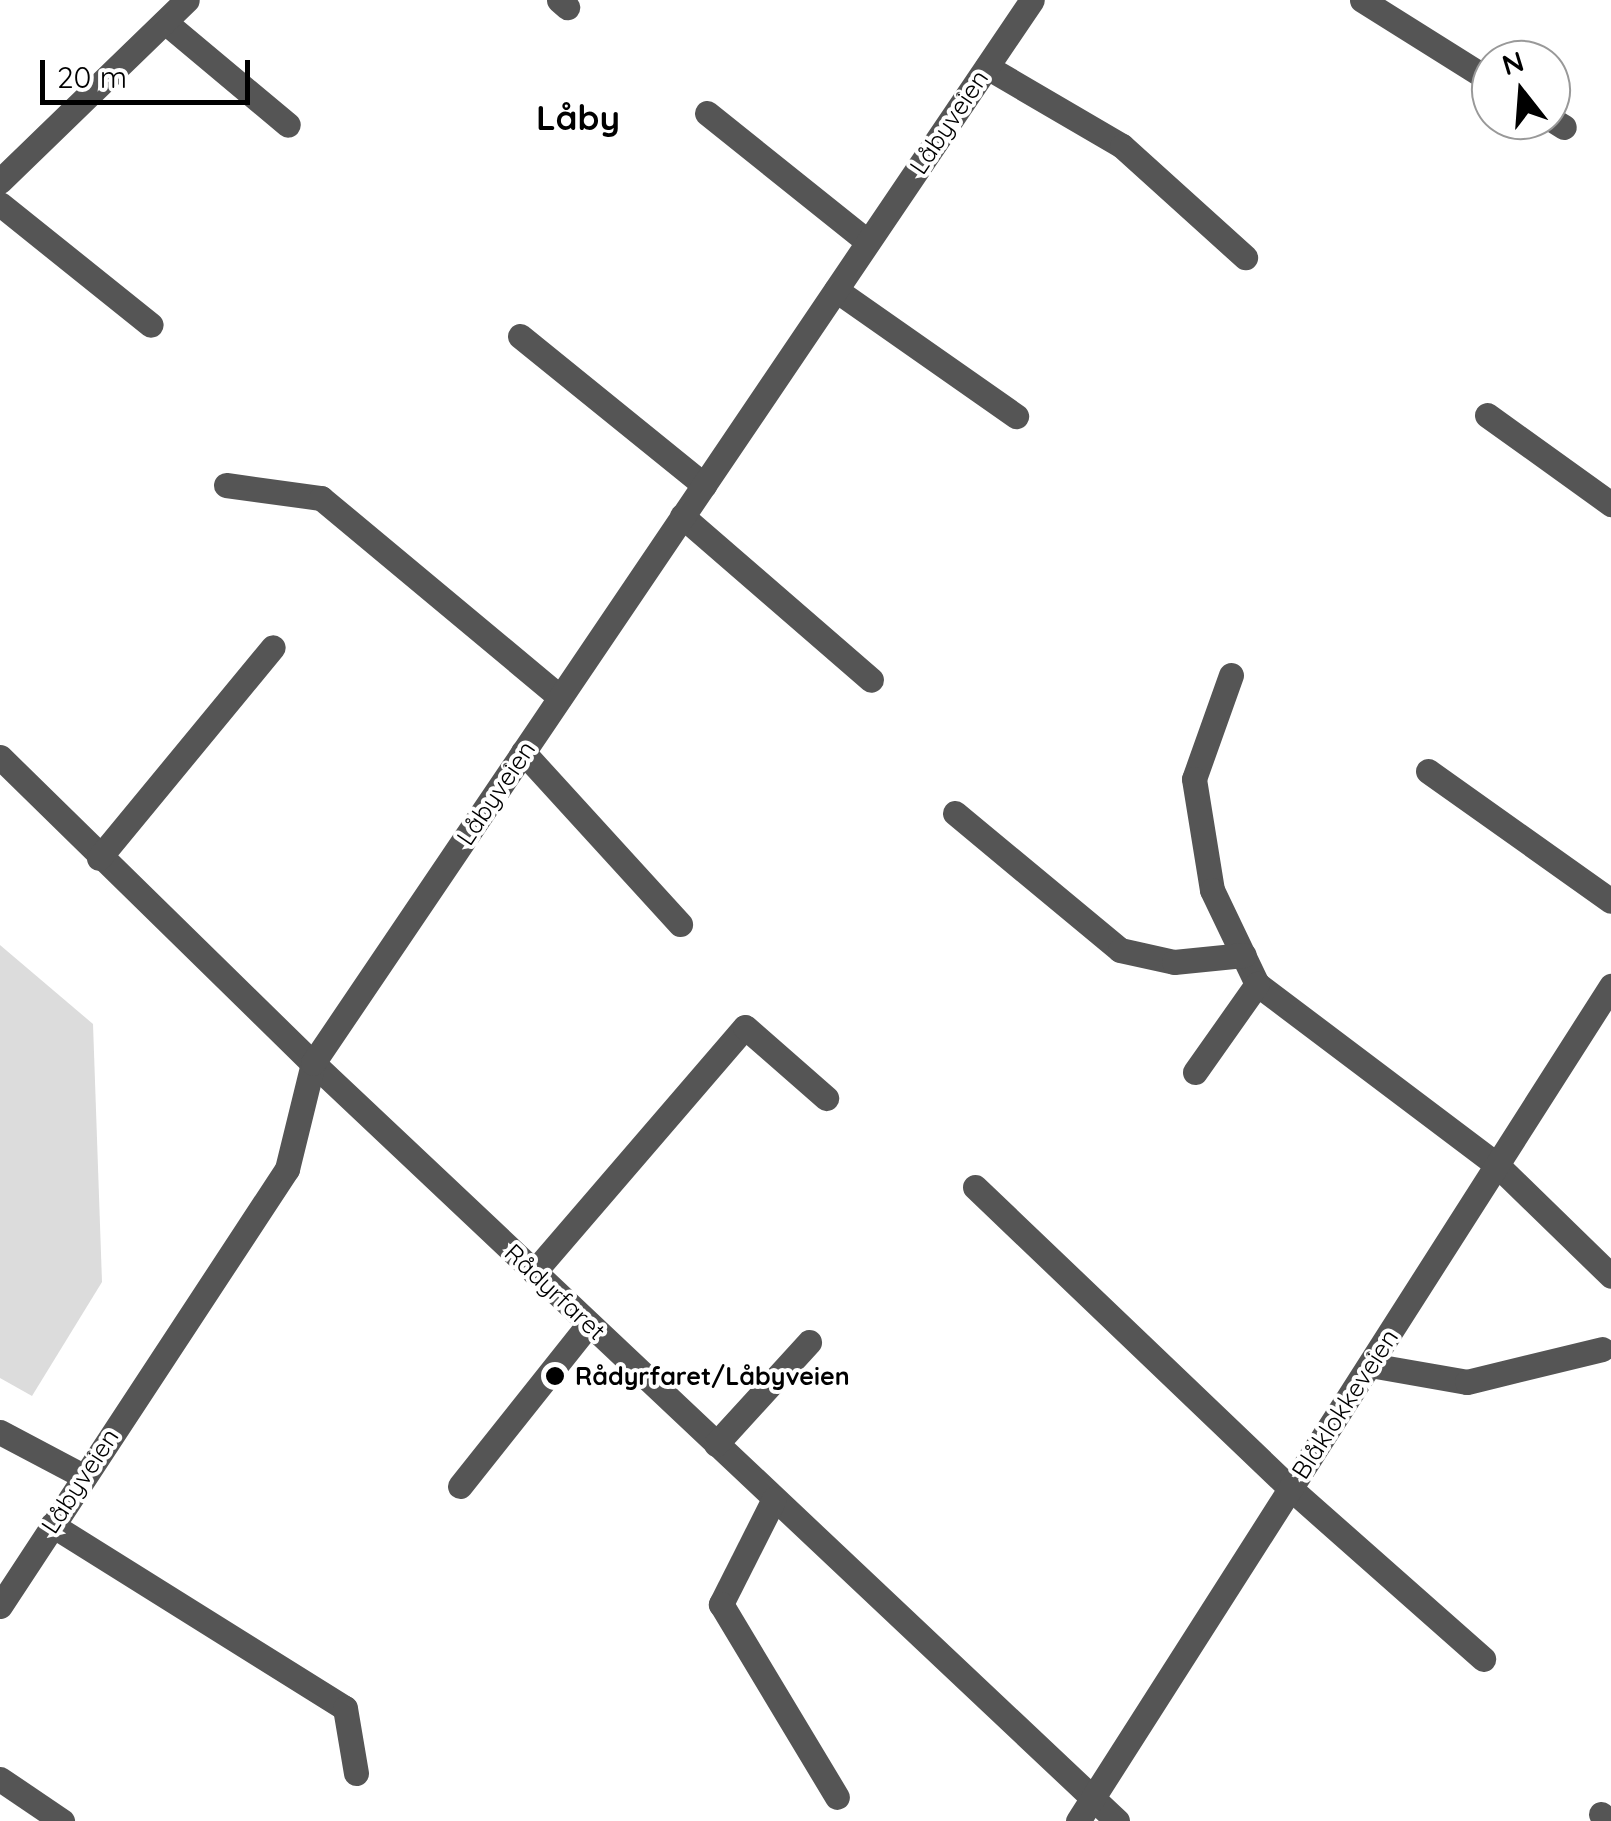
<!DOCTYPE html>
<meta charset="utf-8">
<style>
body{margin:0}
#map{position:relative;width:1611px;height:1821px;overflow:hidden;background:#fff;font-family:Quicksand,sans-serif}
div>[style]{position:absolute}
.green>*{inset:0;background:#dcdcdc}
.minor>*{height:25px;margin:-12.5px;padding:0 12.5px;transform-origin:12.5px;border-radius:12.5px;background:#555}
.dots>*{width:28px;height:28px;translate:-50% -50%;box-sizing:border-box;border:5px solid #fff;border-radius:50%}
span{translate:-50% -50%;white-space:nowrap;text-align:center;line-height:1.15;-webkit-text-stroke:8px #fff;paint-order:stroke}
.street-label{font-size:25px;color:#000}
.poi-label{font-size:25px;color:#000;font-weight:700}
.left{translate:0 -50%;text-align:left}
.district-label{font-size:35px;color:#000;font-weight:700}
.north{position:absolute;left:1471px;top:40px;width:100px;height:100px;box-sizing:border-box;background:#fff;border:2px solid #999;border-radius:50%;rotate:343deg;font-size:28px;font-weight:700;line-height:40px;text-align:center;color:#000}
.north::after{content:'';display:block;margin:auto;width:35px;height:45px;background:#000;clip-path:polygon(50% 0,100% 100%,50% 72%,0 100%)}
.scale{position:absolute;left:40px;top:60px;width:210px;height:45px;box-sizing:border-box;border:5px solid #000;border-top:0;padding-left:12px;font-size:30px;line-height:35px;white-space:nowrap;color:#000;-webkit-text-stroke:8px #fff;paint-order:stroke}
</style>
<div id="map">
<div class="green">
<div style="clip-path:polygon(0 945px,93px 1024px,102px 1282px,32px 1396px,0 1378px)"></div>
</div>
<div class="minor">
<div style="left:559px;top:0;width:11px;rotate:41deg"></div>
<div style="left:1362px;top:0;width:152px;rotate:32.1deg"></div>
<div style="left:165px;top:22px;width:160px;rotate:39.9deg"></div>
<div style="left:987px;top:67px;width:156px;rotate:30.3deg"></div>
<div style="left:1122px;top:146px;width:166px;rotate:42.1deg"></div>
<div style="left:707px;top:113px;width:206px;rotate:38.7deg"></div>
<div style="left:1551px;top:119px;width:15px;rotate:32deg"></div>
<div style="left:0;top:181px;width:260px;rotate:-44.1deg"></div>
<div style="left:0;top:204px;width:193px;rotate:38.7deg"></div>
<div style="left:836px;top:290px;width:220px;rotate:35deg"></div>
<div style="left:520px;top:336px;width:237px;rotate:39deg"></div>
<div style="left:1487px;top:415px;width:153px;rotate:35.7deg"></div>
<div style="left:226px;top:485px;width:96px;rotate:7.8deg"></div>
<div style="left:321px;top:498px;width:311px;rotate:39.8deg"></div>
<div style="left:682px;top:516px;width:250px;rotate:40.9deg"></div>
<div style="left:1231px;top:675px;width:110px;rotate:109.6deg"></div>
<div style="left:1194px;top:779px;width:112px;rotate:80.8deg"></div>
<div style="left:1212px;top:890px;width:104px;rotate:64.4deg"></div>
<div style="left:1257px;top:984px;width:301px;rotate:37deg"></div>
<div style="left:1497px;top:1165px;width:159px;rotate:44.2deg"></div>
<div style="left:523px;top:752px;width:233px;rotate:47.6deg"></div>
<div style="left:0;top:757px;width:438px;rotate:44.4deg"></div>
<div style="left:313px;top:1063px;width:1105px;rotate:43.31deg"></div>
<div style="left:1428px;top:771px;width:224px;rotate:35.4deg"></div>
<div style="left:955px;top:813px;width:214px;rotate:39.7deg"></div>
<div style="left:1120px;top:950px;width:55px;rotate:12.5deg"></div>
<div style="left:1174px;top:962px;width:70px;rotate:-5.7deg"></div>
<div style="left:99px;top:858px;width:273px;rotate:-50.5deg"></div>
<div style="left:1195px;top:1072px;width:108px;rotate:-54.8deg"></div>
<div style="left:975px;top:1187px;width:436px;rotate:43.7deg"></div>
<div style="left:1290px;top:1488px;width:258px;rotate:41.5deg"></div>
<div style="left:534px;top:1272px;width:323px;rotate:-49.3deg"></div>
<div style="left:745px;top:1027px;width:108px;rotate:41.2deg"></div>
<div style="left:1370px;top:1365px;width:98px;rotate:9.9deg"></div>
<div style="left:1467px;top:1382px;width:139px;rotate:-13.7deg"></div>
<div style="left:0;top:1432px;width:94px;rotate:27.9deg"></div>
<div style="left:716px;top:1444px;width:138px;rotate:-47.6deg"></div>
<div style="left:460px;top:1486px;width:207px;rotate:-51.5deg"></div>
<div style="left:774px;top:1499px;width:118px;rotate:116.8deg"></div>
<div style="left:721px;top:1604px;width:225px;rotate:59deg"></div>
<div style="left:52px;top:1525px;width:345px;rotate:32deg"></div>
<div style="left:345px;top:1708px;width:66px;rotate:80.4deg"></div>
<div style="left:0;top:1606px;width:523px;rotate:-56.71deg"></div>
<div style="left:287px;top:1169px;width:109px;rotate:-76.2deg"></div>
<div style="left:313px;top:1063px;width:1283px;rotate:-55.93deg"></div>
<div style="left:0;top:1779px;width:75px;rotate:34.1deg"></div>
<div style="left:1601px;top:1814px;width:11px;rotate:41deg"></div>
<div style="left:1078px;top:1821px;width:991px;rotate:-57.45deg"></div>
</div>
<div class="dots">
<div style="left:555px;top:1376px;background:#000"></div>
</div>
<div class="street-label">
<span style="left:949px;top:122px;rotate:-56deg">Låbyveien</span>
<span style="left:496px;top:793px;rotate:-56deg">Låbyveien</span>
<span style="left:555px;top:1292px;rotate:43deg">Rådyrfaret</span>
<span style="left:1345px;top:1404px;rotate:-57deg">Blåklokkeveien</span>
<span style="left:80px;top:1481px;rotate:-57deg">Låbyveien</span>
</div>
<div class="poi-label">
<span class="left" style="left:575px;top:1376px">Rådyrfaret/Låbyveien</span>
</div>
<div class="district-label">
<span style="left:578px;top:117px">Låby</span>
</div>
<div class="north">N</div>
<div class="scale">20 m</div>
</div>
